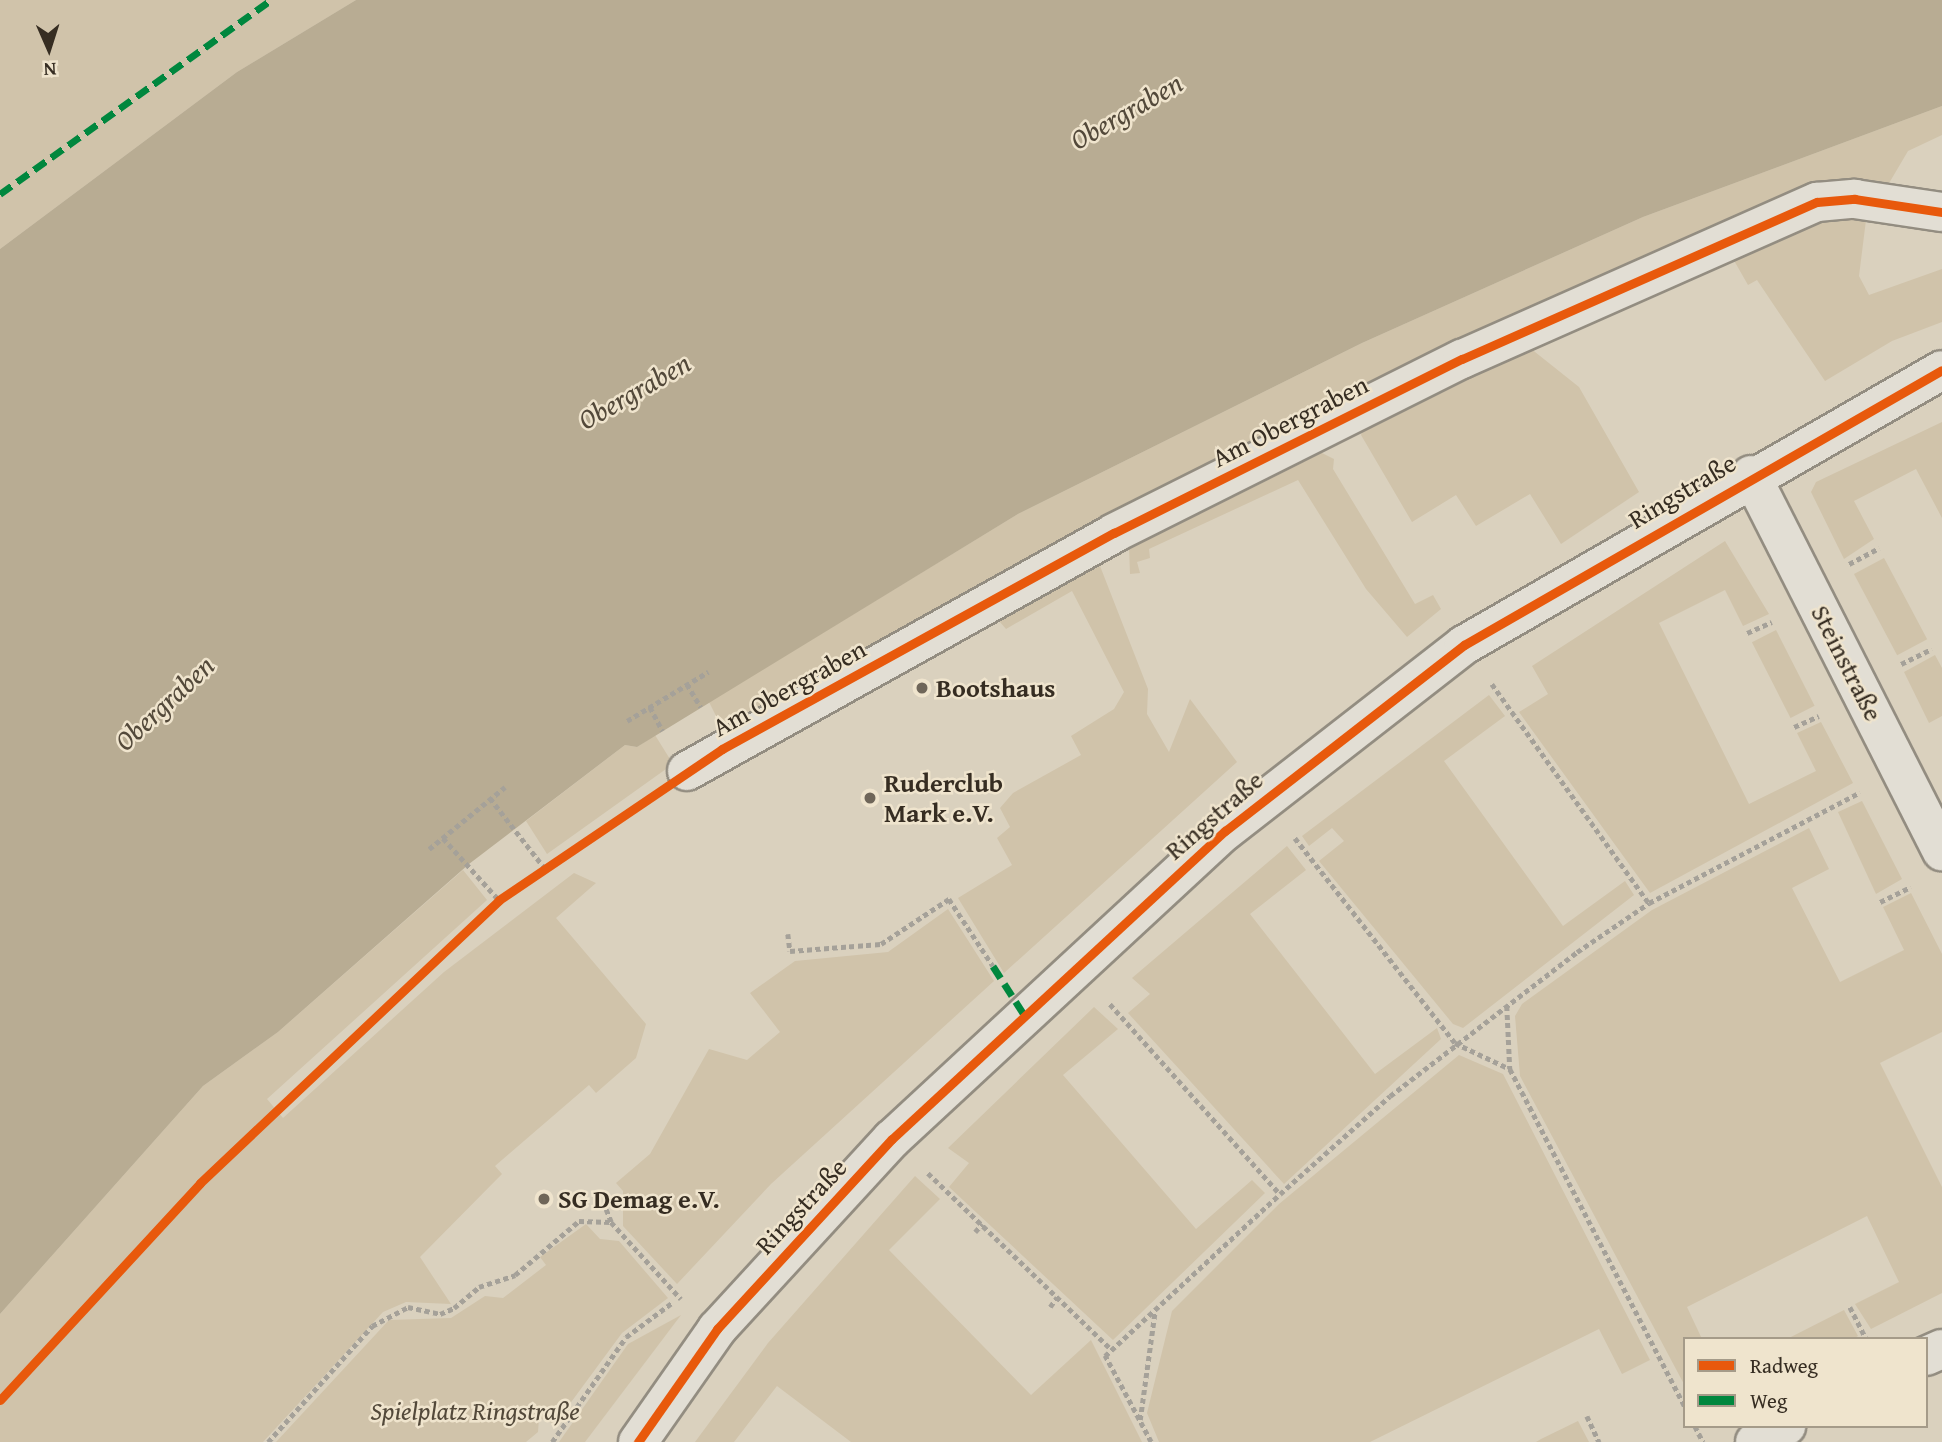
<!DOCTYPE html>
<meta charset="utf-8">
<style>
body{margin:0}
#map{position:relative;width:1942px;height:1442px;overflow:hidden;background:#dad1be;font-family:"Gentium Book Plus",serif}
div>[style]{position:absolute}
.green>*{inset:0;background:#d0c3aa;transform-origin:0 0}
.water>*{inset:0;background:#b8ac93}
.path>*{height:4.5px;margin-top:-2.25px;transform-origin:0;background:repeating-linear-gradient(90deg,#a5a199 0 5px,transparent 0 8.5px)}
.roads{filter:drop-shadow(2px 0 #938d81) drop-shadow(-2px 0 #938d81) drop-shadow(0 2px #938d81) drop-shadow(0 -2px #938d81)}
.minor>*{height:38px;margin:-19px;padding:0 19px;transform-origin:19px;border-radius:19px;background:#e2ded4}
.quiet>*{height:7px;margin-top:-3.5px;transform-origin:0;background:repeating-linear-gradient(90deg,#00873e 0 14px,transparent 0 21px)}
.cycleway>*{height:9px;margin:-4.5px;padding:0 4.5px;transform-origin:4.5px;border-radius:4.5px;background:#e8590c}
.dots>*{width:19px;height:19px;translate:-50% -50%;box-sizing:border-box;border:4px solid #efe4cd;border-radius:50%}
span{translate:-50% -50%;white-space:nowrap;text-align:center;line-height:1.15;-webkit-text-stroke:5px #efe4cd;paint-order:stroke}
.street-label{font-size:26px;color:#362d22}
.poi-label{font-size:26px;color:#362d22;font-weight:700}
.left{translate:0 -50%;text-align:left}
.park-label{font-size:26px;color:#53493a;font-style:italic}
.water-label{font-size:28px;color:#53493a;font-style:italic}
.legend{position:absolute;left:1683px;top:1337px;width:245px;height:91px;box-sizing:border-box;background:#efe4cd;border:2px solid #a59b89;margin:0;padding:9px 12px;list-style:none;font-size:21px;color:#362d22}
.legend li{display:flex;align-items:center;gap:14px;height:35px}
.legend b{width:35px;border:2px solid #a59b89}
.north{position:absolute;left:14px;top:14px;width:70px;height:70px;-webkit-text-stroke:5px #efe4cd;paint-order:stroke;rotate:177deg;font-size:19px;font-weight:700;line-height:28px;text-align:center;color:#362d22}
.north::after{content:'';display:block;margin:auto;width:24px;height:32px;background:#362d22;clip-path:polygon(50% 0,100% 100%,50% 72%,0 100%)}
</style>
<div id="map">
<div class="green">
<div style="clip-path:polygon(0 0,356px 0,237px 72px,0 249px)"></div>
<div style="clip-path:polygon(1942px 106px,1942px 135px,1908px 151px,1885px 190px,1851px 183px,725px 734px,709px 702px,1018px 514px,1362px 343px,1643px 217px)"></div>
<div style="clip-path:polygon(1840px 214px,1866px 220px,1859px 276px,1869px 295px,1942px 269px,1942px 322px,1892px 341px,1825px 381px,1757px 280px,1748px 285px,1732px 257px)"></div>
<div style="clip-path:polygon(1525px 344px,1579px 387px,1639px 492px,1561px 544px,1530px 494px,1476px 526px,1456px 495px,1412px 522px,1361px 435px,1364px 424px)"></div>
<div style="clip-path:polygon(1942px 422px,1942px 518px,1916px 469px,1854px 501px,1874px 539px,1844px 559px,1811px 492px,1816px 482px)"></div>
<div style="clip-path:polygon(1312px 448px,1334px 459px,1333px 469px,1415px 604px,1433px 595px,1441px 609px,1407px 637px,1366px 589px,1298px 480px,1149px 549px,1150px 558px,1137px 562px,1140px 573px,1130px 574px,1129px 547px)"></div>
<div style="clip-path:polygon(1725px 541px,1769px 614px,1743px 626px,1725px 590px,1659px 623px,1749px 804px,1816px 771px,1797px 733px,1821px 722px,1853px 783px,1650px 893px,1519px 712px,1548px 694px,1532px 666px)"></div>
<div style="left:1884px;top:558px;width:92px;height:34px;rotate:62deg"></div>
<div style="clip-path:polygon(1100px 566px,1148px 689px,1147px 714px,1169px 752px,1190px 699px,1237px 762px,1004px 973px,958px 898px,1012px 865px,997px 838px,1010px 827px,1000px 808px,1013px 793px,1081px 755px,1071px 736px,1114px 709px,1124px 692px,1072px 591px,1006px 629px,994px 615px)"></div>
<div style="left:1776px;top:630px;width:85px;height:27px;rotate:63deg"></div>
<div style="clip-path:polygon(1935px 655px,1942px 668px,1942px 716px,1929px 723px,1904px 672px)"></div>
<div style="clip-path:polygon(1489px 695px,1505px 716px,1444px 761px,1563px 926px,1625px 881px,1634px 895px,1463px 1028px,1453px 1024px,1319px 861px,1344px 841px,1332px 828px,1309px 846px,1302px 836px)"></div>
<div style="clip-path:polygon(655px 735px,673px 764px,547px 854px,526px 821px,625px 745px,637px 747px)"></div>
<div style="clip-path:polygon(1862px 801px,1902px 879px,1876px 894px,1838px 812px)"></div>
<div style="clip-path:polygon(1809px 828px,1829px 869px,1792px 888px,1840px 982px,1904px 950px,1883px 907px,1911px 893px,1942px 954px,1942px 1032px,1880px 1063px,1942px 1187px,1942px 1293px,1871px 1329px,1855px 1304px,1899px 1282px,1867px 1216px,1687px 1307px,1702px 1339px,1685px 1339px,1685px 1386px,1520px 1076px,1515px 1016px,1522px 1004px,1652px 910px)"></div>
<div style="clip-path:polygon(1287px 846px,1306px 870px,1250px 914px,1375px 1074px,1437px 1028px,1441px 1039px,1284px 1184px,1128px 1013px,1150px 994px,1132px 978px)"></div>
<div style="clip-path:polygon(463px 870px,487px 900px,267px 1099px,283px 1118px,444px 972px,574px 873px,596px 883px,556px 918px,646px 1024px,636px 1058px,596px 1093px,589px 1085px,495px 1166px,502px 1174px,420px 1257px,451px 1304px,406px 1302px,383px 1312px,263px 1442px,0 1442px,0 1314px,203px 1086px,278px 1032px)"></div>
<div style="clip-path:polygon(948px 909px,994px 981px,771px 1184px,677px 1284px,623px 1226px,623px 1191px,616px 1183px,650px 1154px,709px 1049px,747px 1060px,780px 1032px,750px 993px,795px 961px,888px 952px)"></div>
<div style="clip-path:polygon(1094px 1007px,1118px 1029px,1063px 1075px,1196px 1229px,1252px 1180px,1265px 1193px,1113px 1340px,949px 1187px,969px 1163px,948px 1148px)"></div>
<div style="clip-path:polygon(1459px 1055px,1503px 1074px,1650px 1360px,1622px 1374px,1599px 1329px,1370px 1442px,1159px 1442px,1147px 1413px,1172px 1311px,1279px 1204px)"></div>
<div style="clip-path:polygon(915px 1176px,940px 1199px,889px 1250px,1031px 1395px,1091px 1340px,1142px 1442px,851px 1442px,777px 1386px,734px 1442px,695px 1442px,768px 1343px)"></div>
<div style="clip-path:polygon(586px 1224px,600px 1239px,619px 1241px,668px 1298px,622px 1333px,555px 1424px,539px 1418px,538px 1432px,526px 1442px,276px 1442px,389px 1320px,451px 1318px,485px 1296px,503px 1298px,546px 1265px,540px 1257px)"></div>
<div style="clip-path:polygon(1844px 1310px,1858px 1336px,1853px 1339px,1787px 1339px)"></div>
<div style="clip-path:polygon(681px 1315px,585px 1442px,559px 1442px,628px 1344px)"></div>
<div style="clip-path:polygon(1578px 1421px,1589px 1442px,1536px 1442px,1541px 1439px)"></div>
</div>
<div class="water">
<div style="clip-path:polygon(356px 0,1942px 0,1942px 106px,1643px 217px,1362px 343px,1018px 514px,637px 747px,625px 745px,469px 864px,278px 1032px,203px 1086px,0 1314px,0 249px,237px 72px)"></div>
</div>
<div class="path">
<div style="left:1849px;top:564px;width:34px;rotate:-28deg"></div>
<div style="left:1747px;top:633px;width:27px;rotate:-24deg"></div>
<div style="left:1901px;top:664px;width:34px;rotate:-26deg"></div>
<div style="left:687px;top:684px;width:27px;rotate:59deg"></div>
<div style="left:1492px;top:684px;width:269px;rotate:54.4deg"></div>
<div style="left:650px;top:707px;width:27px;rotate:62deg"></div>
<div style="left:627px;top:721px;width:95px;rotate:-31.2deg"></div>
<div style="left:1794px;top:727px;width:27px;rotate:-24deg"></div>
<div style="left:490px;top:798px;width:88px;rotate:52deg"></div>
<div style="left:443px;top:838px;width:84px;rotate:47.9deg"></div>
<div style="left:1295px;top:838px;width:260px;rotate:52deg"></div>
<div style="left:1455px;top:1043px;width:61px;rotate:25.3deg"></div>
<div style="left:429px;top:849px;width:98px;rotate:-39.2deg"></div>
<div style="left:1880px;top:902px;width:34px;rotate:-26deg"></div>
<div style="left:788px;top:934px;width:17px;rotate:83deg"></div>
<div style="left:790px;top:951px;width:91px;rotate:-4.4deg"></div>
<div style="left:881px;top:944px;width:82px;rotate:-33.5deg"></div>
<div style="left:949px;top:899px;width:80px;rotate:56.7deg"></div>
<div style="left:1110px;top:1004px;width:255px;rotate:48.2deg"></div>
<div style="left:1507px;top:1006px;width:63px;rotate:87.3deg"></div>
<div style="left:1510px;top:1069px;width:381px;rotate:62.6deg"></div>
<div style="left:928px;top:1173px;width:254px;rotate:43.9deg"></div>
<div style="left:611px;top:1222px;width:104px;rotate:47.7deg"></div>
<div style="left:975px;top:1232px;width:11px;rotate:-49deg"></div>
<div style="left:1050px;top:1307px;width:12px;rotate:-55deg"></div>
<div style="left:1850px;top:1307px;width:36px;rotate:63deg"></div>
<div style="left:1587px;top:1416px;width:29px;rotate:65deg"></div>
<div style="left:1140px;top:1420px;width:110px;rotate:-82.2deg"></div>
<div style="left:1695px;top:1426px;width:18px;rotate:63deg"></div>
<div style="left:268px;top:1442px;width:156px;rotate:-48.1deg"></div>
<div style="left:372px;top:1326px;width:41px;rotate:-27.8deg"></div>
<div style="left:408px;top:1307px;width:33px;rotate:12deg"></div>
<div style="left:440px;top:1314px;width:15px;rotate:-23deg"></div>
<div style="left:454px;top:1308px;width:33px;rotate:-40deg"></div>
<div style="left:479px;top:1287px;width:38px;rotate:-18deg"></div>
<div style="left:515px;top:1275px;width:84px;rotate:-40.2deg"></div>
<div style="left:579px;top:1221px;width:32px;rotate:2deg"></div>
<div style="left:611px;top:1222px;width:16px;rotate:-112deg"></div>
<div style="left:552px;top:1442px;width:128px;rotate:-54.8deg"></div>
<div style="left:626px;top:1337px;width:59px;rotate:-36.7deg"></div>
<div style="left:1151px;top:1442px;width:98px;rotate:-118.1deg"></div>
<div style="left:1105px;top:1356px;width:238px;rotate:-42.8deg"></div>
<div style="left:1280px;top:1194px;width:147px;rotate:-41.7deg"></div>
<div style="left:1390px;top:1096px;width:236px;rotate:-37.6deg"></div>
<div style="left:1577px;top:952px;width:87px;rotate:-34.2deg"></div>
<div style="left:1649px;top:903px;width:238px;rotate:-27.7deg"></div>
</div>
<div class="roads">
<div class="minor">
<div style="left:1751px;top:475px;width:422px;rotate:63.1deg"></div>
<div style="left:687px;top:771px;width:489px;rotate:-29.1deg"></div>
<div style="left:1114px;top:533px;width:389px;rotate:-26.6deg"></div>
<div style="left:1462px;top:359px;width:388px;rotate:-23.9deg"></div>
<div style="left:1817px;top:202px;width:38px;rotate:-5deg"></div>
<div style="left:1855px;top:199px;width:88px;rotate:8.5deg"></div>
<div style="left:1926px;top:1356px;width:17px;rotate:-24deg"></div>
<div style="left:638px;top:1442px;width:138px;rotate:-55deg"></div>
<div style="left:717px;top:1329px;width:258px;rotate:-47.4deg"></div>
<div style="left:892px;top:1139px;width:454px;rotate:-42.8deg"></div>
<div style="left:1225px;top:831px;width:303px;rotate:-37.9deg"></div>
<div style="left:1464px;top:645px;width:551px;rotate:-29.91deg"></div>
<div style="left:1755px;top:1442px;width:35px;rotate:-27deg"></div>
</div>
</div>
<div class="quiet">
<div style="left:0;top:194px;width:333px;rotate:-35.6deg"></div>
<div style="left:993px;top:966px;width:56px;rotate:57.4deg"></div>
</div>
<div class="cycleway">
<div style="left:0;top:1400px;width:295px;rotate:-47.3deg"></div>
<div style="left:200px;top:1183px;width:412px;rotate:-43.4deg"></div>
<div style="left:499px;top:900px;width:269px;rotate:-34.1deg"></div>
<div style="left:722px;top:749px;width:448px;rotate:-28.9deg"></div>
<div style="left:1114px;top:533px;width:389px;rotate:-26.6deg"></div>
<div style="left:1462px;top:359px;width:388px;rotate:-23.9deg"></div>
<div style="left:1817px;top:202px;width:38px;rotate:-5deg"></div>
<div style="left:1855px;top:199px;width:88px;rotate:8.5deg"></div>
<div style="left:638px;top:1442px;width:138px;rotate:-55deg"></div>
<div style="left:717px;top:1329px;width:258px;rotate:-47.4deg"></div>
<div style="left:892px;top:1139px;width:454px;rotate:-42.8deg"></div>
<div style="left:1225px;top:831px;width:303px;rotate:-37.9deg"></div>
<div style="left:1464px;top:645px;width:551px;rotate:-29.91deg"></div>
</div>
<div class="dots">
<div style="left:922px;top:688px;background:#6f6659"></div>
<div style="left:870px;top:798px;background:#6f6659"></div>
<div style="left:544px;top:1199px;background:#6f6659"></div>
</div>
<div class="street-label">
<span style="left:1290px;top:421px;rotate:-27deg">Am Obergraben</span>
<span style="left:1682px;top:491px;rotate:-31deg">Ringstraße</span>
<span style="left:1847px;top:663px;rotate:63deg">Steinstraße</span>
<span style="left:789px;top:688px;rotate:-29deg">Am Obergraben</span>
<span style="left:1214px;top:815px;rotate:-41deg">Ringstraße</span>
<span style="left:801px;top:1206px;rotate:-47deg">Ringstraße</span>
</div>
<div class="poi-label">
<span class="left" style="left:936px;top:688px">Bootshaus</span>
<span class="left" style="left:884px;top:798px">Ruderclub<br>Mark e.V.</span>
<span class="left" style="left:558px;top:1199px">SG Demag e.V.</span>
</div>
<div class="park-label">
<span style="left:475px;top:1411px">Spielplatz Ringstraße</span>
</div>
<div class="water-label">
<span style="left:1126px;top:111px;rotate:-30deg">Obergraben</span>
<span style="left:634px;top:391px;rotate:-30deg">Obergraben</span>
<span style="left:164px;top:703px;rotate:-43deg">Obergraben</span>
</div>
<ul class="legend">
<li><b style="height:9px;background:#e8590c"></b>Radweg</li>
<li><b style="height:9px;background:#00873e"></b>Weg</li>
</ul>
<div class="north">N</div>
</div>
